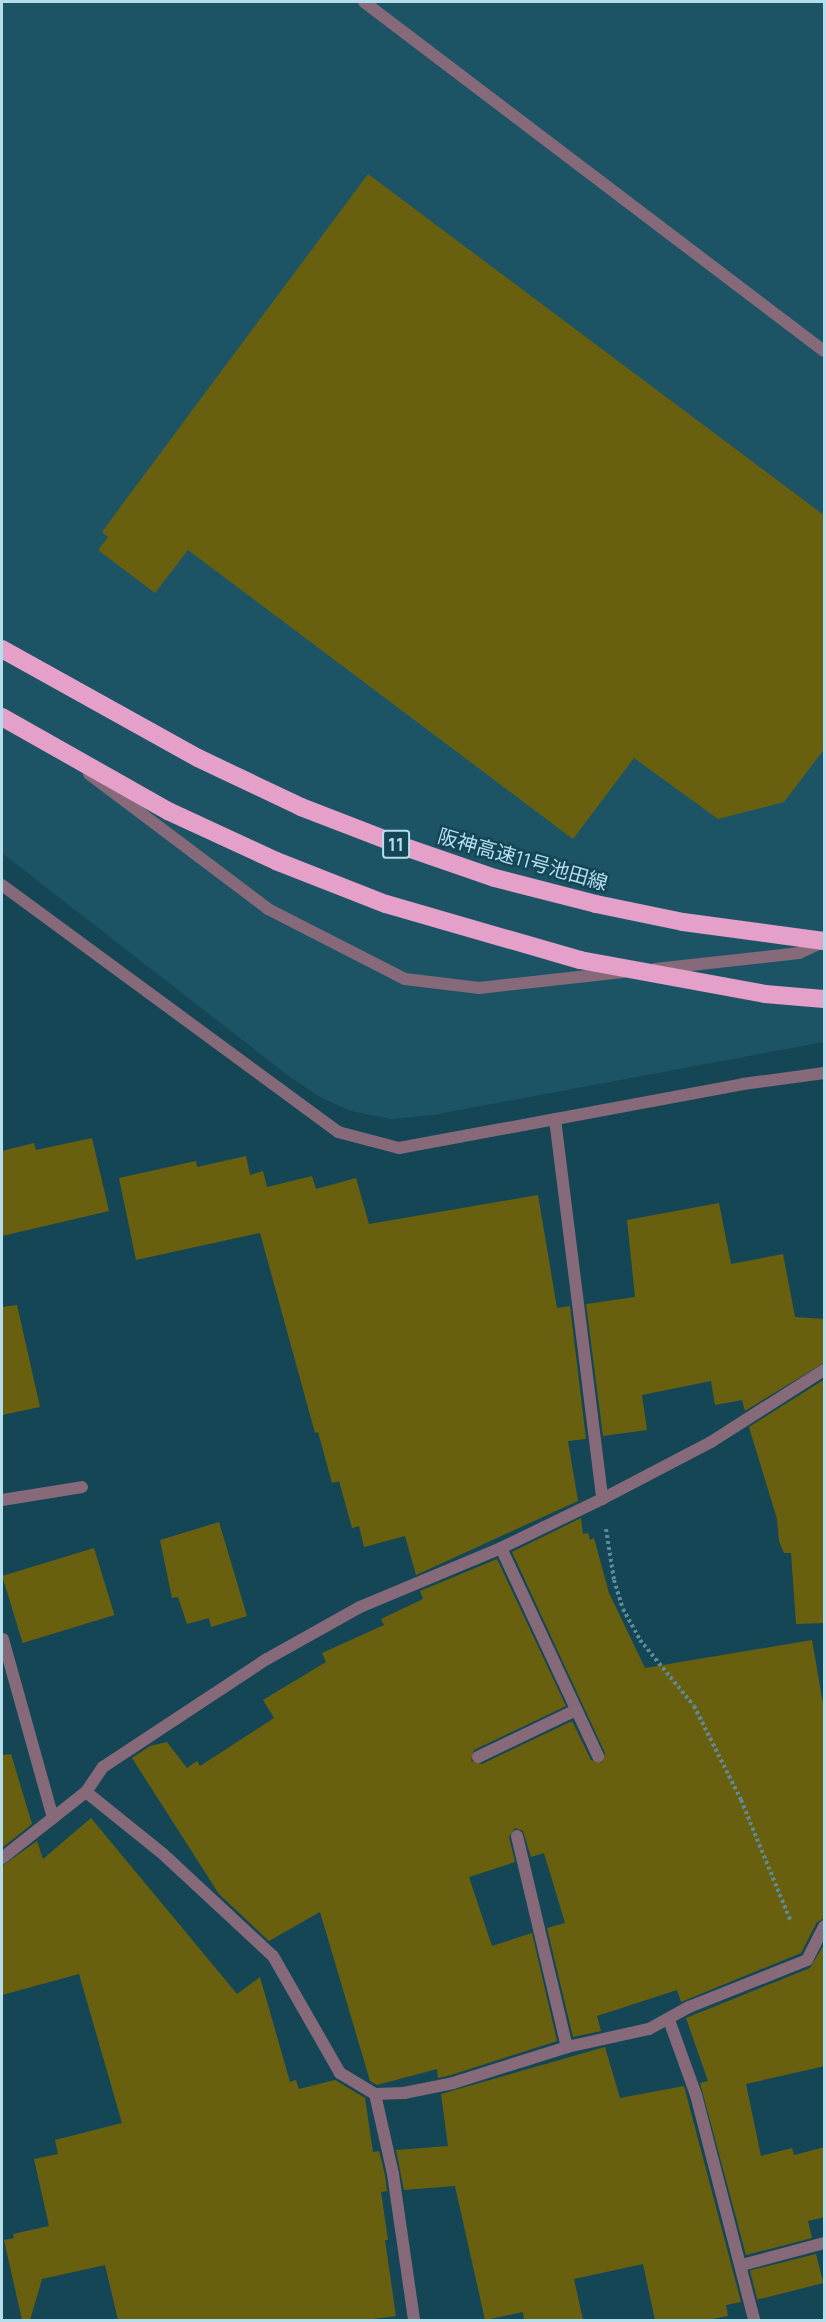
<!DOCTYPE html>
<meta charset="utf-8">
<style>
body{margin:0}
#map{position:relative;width:826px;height:2322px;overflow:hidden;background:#154656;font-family:Manrope,"Noto Sans JP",sans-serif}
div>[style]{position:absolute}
.built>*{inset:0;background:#1c5466}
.building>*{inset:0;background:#69600f;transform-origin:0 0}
.path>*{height:4px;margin-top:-2px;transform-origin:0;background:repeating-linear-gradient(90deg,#5e8b9b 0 3px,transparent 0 6px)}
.service>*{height:12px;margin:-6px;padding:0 6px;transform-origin:6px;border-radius:6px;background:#866a7a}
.minor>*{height:12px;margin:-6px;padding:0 6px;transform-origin:6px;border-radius:6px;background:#866a7a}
.motorway>*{height:18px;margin:-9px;padding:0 9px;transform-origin:9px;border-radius:9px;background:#e4a0c9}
span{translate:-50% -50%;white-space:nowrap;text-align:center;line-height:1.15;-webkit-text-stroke:5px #154656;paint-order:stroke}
.shield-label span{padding:2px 4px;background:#154656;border:2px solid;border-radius:4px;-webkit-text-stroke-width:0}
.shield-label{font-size:18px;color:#b5deed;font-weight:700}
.street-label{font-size:20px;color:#b5deed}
.frame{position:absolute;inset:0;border:3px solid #b5deed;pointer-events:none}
</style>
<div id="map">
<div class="built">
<div style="clip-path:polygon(2px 2px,824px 2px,824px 1042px,433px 1115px,391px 1119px,351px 1111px,322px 1098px,290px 1077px,2px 853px)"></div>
</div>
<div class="building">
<div style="clip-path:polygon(368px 174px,825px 516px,825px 748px,784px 802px,718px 819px,634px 758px,573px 839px,188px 550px,155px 593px,98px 550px,108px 537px,102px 532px,124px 502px)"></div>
<div style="clip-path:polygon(92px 1138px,109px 1211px,2px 1236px,2px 1151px,34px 1143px,36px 1150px)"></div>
<div style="clip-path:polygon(246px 1156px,250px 1175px,263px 1171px,267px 1187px,312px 1176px,316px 1189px,356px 1178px,369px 1224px,538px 1195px,557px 1308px,570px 1306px,586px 1439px,568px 1441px,578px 1501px,416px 1575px,405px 1536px,364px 1547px,359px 1526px,352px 1528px,339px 1481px,332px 1483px,318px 1432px,315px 1433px,260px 1233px,136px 1260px,119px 1178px,196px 1161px,197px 1167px)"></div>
<div style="clip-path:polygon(719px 1203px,731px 1264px,783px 1254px,795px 1317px,825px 1319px,825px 1362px,745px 1411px,742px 1400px,715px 1405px,711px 1381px,642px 1395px,647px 1430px,603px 1436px,586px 1304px,635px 1297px,627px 1220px)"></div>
<div style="clip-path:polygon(17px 1305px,40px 1407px,2px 1415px,2px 1307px)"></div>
<div style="clip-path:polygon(825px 1379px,825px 1623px,796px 1624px,791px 1553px,784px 1553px,779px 1541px,777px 1519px,749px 1427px)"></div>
<div style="clip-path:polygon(581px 1518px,583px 1534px,588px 1533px,590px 1540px,594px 1538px,609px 1593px,645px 1668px,812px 1640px,825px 1715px,825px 1918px,817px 1922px,801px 1953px,681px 2002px,677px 1990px,597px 2016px,601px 2031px,573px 2037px,547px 1928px,565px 1923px,544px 1853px,531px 1857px,523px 1831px,515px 1828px,509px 1837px,515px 1862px,469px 1877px,492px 1946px,532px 1933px,557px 2041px,451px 2075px,438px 2078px,437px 2069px,377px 2085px,370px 2081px,320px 1912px,269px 1941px,219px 1894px,132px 1758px,150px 1746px,167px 1742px,187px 1768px,197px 1761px,200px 1766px,274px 1718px,263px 1700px,326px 1662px,322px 1653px,384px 1625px,381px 1619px,423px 1599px,420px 1591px,497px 1559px,566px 1706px,474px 1750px,471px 1761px,482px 1764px,572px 1721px,591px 1760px,602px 1763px,605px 1753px,512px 1552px)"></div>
<div style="clip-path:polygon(219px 1522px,247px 1616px,211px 1627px,209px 1618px,187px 1624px,178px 1597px,172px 1598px,160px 1540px)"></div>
<div style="left:94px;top:1548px;width:70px;height:96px;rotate:73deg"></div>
<div style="clip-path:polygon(11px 1754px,32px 1824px,2px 1848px,2px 1755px)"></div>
<div style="clip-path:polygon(91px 1818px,237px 1994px,260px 1977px,290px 2082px,296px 2080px,299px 2089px,335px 2080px,365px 2098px,373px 2152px,379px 2151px,385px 2175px,387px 2191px,381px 2192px,388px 2240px,385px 2240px,396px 2316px,365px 2320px,118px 2320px,105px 2265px,42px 2279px,30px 2320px,22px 2320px,4px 2240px,14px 2238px,13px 2234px,49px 2226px,34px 2159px,58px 2154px,55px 2140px,122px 2123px,79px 1974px,2px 1995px,2px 1866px,37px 1841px,43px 1859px)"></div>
<div style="clip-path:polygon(825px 1943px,825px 2066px,746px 2084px,761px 2156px,792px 2148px,794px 2155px,825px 2147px,825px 2217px,808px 2221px,812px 2238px,746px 2255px,700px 2083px,708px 2081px,686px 2018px,810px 1968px)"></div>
<div style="clip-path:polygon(605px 2047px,620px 2098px,684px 2086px,741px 2302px,726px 2305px,728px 2316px,706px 2320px,655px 2320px,643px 2264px,574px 2279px,583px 2320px,524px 2320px,523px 2312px,485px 2320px,455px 2186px,404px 2190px,396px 2150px,448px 2146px,441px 2094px)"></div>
<div style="left:816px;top:2254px;width:30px;height:68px;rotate:76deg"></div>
</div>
<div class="path">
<div style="left:606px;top:1529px;width:52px;rotate:81.1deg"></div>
<div style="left:614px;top:1580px;width:30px;rotate:73deg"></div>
<div style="left:623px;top:1609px;width:35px;rotate:61deg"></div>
<div style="left:640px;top:1640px;width:85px;rotate:50.7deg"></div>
<div style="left:694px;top:1706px;width:105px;rotate:63.4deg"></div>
<div style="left:741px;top:1800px;width:132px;rotate:67.7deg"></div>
</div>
<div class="service">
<div style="left:364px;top:2px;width:577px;rotate:37.19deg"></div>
<div style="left:89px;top:774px;width:224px;rotate:37deg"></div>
<div style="left:268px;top:909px;width:154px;rotate:27.1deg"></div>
<div style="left:405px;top:979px;width:75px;rotate:6.9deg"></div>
<div style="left:479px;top:988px;width:145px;rotate:-6.3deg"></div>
<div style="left:655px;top:969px;width:145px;rotate:-6.3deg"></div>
<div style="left:799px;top:953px;width:26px;rotate:-25deg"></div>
<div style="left:555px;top:1119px;width:383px;rotate:82.9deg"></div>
</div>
<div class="minor">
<div style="left:2px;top:885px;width:417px;rotate:36.3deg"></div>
<div style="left:338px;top:1132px;width:63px;rotate:14.7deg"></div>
<div style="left:399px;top:1148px;width:350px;rotate:-10.5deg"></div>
<div style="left:743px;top:1084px;width:82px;rotate:-7.7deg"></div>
<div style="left:2px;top:1500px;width:81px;rotate:-9.2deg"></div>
<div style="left:501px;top:1548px;width:230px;rotate:65deg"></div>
<div style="left:3px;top:1639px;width:186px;rotate:74.4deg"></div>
<div style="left:478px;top:1757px;width:109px;rotate:-25.6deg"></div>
<div style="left:86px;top:1792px;width:97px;rotate:38.8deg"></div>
<div style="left:162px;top:1853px;width:151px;rotate:42.9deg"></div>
<div style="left:273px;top:1956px;width:135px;rotate:60.2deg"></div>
<div style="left:340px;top:2073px;width:41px;rotate:31deg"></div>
<div style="left:375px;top:2094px;width:82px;rotate:77.3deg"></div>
<div style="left:393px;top:2174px;width:148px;rotate:81.8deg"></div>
<div style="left:517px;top:1836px;width:217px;rotate:76.7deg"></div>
<div style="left:2px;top:1858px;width:107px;rotate:-38.2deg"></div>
<div style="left:86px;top:1792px;width:30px;rotate:-56deg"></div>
<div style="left:103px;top:1767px;width:196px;rotate:-33.4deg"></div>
<div style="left:267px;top:1659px;width:107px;rotate:-29.2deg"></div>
<div style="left:360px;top:1607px;width:153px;rotate:-22.7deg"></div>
<div style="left:501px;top:1548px;width:112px;rotate:-25.9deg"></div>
<div style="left:602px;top:1499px;width:123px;rotate:-27.6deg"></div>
<div style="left:711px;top:1442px;width:134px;rotate:-32.5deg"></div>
<div style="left:669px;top:2020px;width:80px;rotate:70.2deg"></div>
<div style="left:696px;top:2095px;width:232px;rotate:75.5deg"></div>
<div style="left:375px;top:2094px;width:29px;rotate:-2deg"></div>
<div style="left:404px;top:2093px;width:50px;rotate:-11.5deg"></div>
<div style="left:453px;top:2083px;width:120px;rotate:-17.5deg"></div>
<div style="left:567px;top:2047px;width:84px;rotate:-12.4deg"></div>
<div style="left:649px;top:2029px;width:46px;rotate:-28.8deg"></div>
<div style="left:689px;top:2007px;width:127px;rotate:-21.7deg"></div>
<div style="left:807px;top:1960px;width:38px;rotate:-63deg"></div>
<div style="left:742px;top:2265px;width:85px;rotate:-15deg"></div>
</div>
<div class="motorway">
<div style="left:2px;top:649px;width:224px;rotate:29.1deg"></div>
<div style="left:198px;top:758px;width:114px;rotate:25.4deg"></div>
<div style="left:301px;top:807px;width:108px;rotate:21.1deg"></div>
<div style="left:402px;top:846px;width:98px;rotate:19deg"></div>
<div style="left:495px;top:878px;width:104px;rotate:14.4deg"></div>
<div style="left:596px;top:904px;width:89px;rotate:11.7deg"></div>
<div style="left:683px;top:922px;width:142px;rotate:7.7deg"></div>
<div style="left:2px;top:717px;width:191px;rotate:29.5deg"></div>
<div style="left:168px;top:811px;width:119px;rotate:24.8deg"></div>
<div style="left:276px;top:861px;width:118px;rotate:21.4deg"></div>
<div style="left:386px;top:904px;width:202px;rotate:16.1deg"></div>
<div style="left:580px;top:960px;width:188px;rotate:10.4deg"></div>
<div style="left:765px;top:994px;width:59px;rotate:4.8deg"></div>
</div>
<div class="shield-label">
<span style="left:396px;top:844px">11</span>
</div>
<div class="street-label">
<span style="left:523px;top:859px;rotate:16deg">阪神高速11号池田線</span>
</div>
<div class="frame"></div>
</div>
